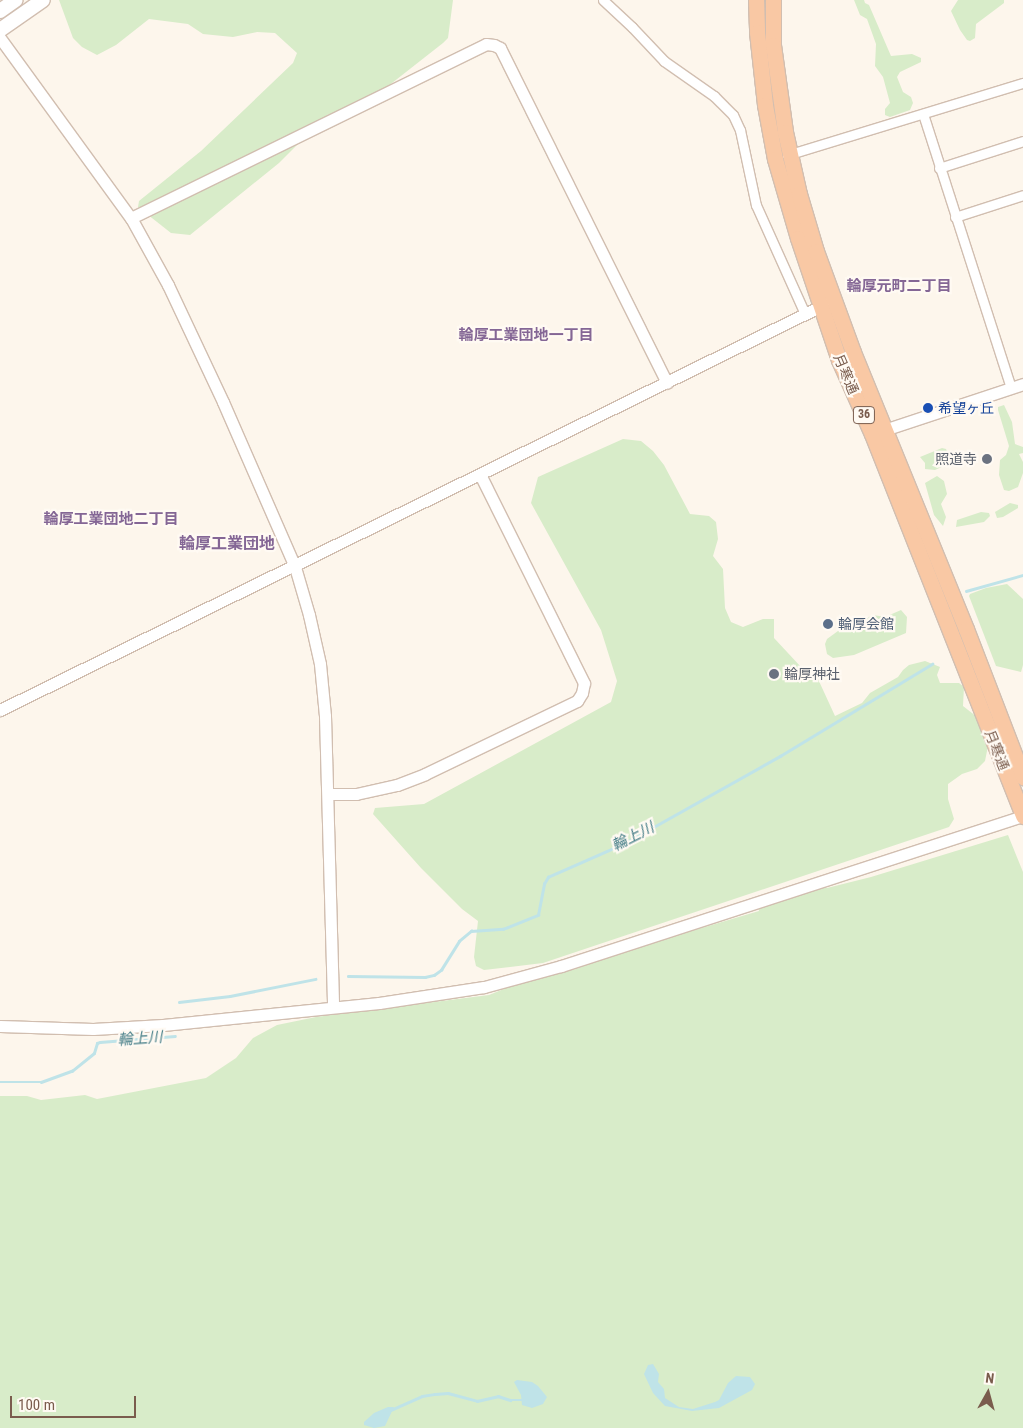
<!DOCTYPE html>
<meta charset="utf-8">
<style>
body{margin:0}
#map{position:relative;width:1023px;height:1428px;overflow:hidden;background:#fdf6ec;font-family:"Roboto Condensed","Noto Sans JP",sans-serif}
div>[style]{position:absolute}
.green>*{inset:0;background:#d8ecc9}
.water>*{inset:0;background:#bfe3e8}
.stream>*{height:2.5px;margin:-1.25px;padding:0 1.25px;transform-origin:1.25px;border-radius:1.25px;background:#bfe3e8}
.roads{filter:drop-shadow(1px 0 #d1beb0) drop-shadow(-1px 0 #d1beb0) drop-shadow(0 1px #d1beb0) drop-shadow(0 -1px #d1beb0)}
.minor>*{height:9px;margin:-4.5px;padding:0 4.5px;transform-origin:4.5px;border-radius:4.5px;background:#fff}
.tertiary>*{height:11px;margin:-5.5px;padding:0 5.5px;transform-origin:5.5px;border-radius:5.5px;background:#fff}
.secondary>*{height:14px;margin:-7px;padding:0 7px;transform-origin:7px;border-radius:7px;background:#fff}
.trunk>*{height:15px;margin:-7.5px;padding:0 7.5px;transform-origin:7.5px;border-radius:7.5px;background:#f9c8a4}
.dots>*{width:14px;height:14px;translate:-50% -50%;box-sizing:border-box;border:2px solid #fffaf3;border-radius:50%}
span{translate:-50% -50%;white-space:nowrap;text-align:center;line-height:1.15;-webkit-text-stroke:4.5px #fffaf3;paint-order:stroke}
.shield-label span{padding:1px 4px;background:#fffaf3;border:1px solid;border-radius:4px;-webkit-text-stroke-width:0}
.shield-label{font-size:12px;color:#7a5c4d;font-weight:700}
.street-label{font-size:14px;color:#7a5c4d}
.transit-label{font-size:14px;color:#164399}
.left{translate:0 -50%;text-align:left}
.worship-label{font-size:14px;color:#5b616d}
.right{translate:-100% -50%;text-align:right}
.service-label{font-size:14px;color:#4e5e75}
.neighbourhood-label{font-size:15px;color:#846695;font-weight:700}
.water-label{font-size:15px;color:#437c86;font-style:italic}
.quarter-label{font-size:16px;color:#846695;font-weight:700}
.north{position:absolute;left:963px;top:1368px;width:50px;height:50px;-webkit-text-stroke:4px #fffaf3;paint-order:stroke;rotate:7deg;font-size:14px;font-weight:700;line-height:20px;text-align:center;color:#7a5c4d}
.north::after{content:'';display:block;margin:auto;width:18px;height:22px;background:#7a5c4d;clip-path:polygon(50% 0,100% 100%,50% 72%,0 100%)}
.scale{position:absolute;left:10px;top:1396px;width:126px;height:22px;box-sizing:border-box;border:2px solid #7a5c4d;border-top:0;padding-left:6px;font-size:15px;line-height:18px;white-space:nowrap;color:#7a5c4d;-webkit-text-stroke:4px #fffaf3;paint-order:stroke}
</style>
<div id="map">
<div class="green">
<div style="clip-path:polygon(59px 0,453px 0,448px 38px,443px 43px,364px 105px,327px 115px,279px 163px,190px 235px,171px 233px,138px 207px,139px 201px,201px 151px,293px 63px,297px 53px,275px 33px,257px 32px,233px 37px,203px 34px,188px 24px,149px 19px,116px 45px,97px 55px,82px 47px,73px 38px)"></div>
<div style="clip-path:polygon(854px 0,864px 0,865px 3px,869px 5px,891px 56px,912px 54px,921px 58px,921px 62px,900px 72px,897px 77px,903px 92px,911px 97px,913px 103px,910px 110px,890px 117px,885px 115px,885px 109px,890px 103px,883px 77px,875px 66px,876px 44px,867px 19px,860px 15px)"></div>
<div style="clip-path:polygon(958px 0,1004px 0,1004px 3px,976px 24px,975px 38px,970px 41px,967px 40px,960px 30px,951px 11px)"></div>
<div style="clip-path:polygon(1004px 405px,1012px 422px,1015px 444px,1023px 447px,1023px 453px,1019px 454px,1023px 462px,1023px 473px,1018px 487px,1009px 491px,1004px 490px,999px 475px,1000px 460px,1006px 455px,1009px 446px,998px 410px,998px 407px)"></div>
<div style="clip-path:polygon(623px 439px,641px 441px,653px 451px,664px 465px,690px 514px,709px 516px,716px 522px,718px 539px,713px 556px,723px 569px,725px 608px,731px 622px,743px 627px,763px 619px,774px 619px,774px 638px,801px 667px,818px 679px,835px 716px,862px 703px,870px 693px,898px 677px,903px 670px,909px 665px,925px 661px,940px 667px,937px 675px,940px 683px,959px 683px,964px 687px,963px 706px,977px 717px,988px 746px,985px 761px,977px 769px,962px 774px,948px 784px,948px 799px,954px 819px,949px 827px,543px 963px,484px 970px,476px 966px,474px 957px,478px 921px,462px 909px,421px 868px,373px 814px,375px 808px,424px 804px,611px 702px,617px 681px,601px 630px,531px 503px,538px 477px)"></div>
<div style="clip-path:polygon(942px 448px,946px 449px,951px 461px,949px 467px,944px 466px,935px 470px,925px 469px,925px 463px,920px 457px)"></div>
<div style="clip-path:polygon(937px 476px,944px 481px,947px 494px,941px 504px,946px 517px,943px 526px,934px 515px,925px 483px)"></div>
<div style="clip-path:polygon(1010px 503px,1018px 505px,1018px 508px,1003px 517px,997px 518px,995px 512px)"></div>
<div style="clip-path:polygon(981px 512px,989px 513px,990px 516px,984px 522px,956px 527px,957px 520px)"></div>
<div style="clip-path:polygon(1007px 584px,1023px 599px,1023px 665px,1021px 672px,996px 666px,969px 596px,970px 594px,986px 588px)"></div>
<div style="clip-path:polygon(901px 610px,907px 617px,906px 633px,854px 655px,833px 658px,827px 654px,825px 644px,827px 639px,838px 631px,844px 631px,873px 615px,885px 617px)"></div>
<div style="clip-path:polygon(1008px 835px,1023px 872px,1023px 1428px,0 1428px,0 1096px,27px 1096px,41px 1100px,85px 1095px,97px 1099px,206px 1078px,236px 1058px,253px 1038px,277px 1025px,316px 1017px,489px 995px,538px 975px,570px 967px,573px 970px,587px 965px,588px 962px,658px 938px,661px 940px,759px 911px,759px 908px,771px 901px,792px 898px,820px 888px,827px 888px,871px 877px)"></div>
</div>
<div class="water">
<div style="clip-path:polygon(653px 1364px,659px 1374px,658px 1382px,664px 1389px,665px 1398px,679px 1407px,693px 1409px,715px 1402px,719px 1400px,728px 1383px,736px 1376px,750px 1377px,755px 1384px,752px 1390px,719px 1408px,692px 1411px,665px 1406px,653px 1393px,644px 1374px,648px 1365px)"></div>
<div style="clip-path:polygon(517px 1380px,532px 1382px,538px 1386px,547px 1397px,543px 1404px,532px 1408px,522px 1405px,521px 1395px,514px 1382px)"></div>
<div style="clip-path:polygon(388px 1407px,394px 1407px,385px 1426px,374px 1428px,364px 1425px,364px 1422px,374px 1413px)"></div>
</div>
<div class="stream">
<div style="left:966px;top:591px;width:59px;rotate:-15.7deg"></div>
<div style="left:348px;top:976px;width:77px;rotate:0.7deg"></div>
<div style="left:425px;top:977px;width:9px;rotate:-13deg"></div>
<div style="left:434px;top:975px;width:9px;rotate:-36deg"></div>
<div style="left:441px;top:970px;width:34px;rotate:-58deg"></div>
<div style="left:459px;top:941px;width:16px;rotate:-40deg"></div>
<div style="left:471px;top:931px;width:32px;rotate:-4deg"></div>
<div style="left:503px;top:929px;width:38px;rotate:-22deg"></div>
<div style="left:538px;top:915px;width:32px;rotate:-79deg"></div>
<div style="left:544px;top:884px;width:8px;rotate:-60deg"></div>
<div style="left:548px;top:877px;width:84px;rotate:-23.8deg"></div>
<div style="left:625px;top:843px;width:178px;rotate:-29.3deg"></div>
<div style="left:780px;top:756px;width:178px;rotate:-31.2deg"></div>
<div style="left:179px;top:1002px;width:51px;rotate:-6.7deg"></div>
<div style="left:230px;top:996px;width:87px;rotate:-11.3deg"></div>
<div style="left:0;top:1082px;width:41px"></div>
<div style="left:41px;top:1082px;width:33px;rotate:-20deg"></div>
<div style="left:72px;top:1071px;width:28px;rotate:-39deg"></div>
<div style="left:94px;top:1053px;width:10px;rotate:-73deg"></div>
<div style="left:97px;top:1043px;width:3px;rotate:-18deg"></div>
<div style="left:100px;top:1042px;width:75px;rotate:-4.6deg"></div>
<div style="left:391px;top:1410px;width:34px;rotate:-24deg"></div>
<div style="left:422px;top:1396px;width:13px;rotate:-9deg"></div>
<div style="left:435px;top:1394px;width:13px;rotate:-4deg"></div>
<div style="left:448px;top:1393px;width:30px;rotate:15deg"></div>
<div style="left:477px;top:1401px;width:22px;rotate:-13deg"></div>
<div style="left:498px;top:1396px;width:13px;rotate:18deg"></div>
<div style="left:510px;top:1400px;width:14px"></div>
</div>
<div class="roads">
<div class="minor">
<div style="left:603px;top:0;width:40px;rotate:43deg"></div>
<div style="left:632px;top:27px;width:47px;rotate:46.7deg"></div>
<div style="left:664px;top:61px;width:61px;rotate:35deg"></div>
<div style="left:714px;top:96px;width:27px;rotate:45deg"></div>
<div style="left:733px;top:115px;width:17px;rotate:65deg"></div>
<div style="left:740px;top:130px;width:77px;rotate:78deg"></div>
<div style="left:756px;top:205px;width:120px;rotate:65.8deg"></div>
<div style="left:923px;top:114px;width:288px;rotate:72.2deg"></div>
<div style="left:787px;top:155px;width:247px;rotate:-17deg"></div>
<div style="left:939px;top:168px;width:88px;rotate:-17.8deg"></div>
<div style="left:955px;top:217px;width:71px;rotate:-17.9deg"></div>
</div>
<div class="tertiary">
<div style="left:0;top:38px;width:223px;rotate:54deg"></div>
<div style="left:131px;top:218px;width:77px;rotate:61.1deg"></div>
<div style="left:168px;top:285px;width:129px;rotate:64.8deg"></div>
<div style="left:223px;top:402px;width:180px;rotate:66.4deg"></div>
<div style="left:295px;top:567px;width:50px;rotate:73.7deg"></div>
<div style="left:309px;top:615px;width:50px;rotate:77.3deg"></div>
<div style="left:320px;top:664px;width:52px;rotate:84.5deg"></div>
<div style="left:325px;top:716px;width:291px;rotate:88.4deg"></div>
<div style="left:131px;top:218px;width:395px;rotate:-26.1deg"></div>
<div style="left:486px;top:44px;width:8px;rotate:7deg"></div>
<div style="left:494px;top:45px;width:7px;rotate:27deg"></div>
<div style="left:500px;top:48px;width:374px;rotate:63.5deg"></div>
<div style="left:878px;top:432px;width:153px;rotate:-18.3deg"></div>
<div style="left:0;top:710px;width:915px;rotate:-26.2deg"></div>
<div style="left:328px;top:794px;width:28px"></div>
<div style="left:356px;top:794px;width:42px;rotate:-12.4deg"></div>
<div style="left:397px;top:785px;width:30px;rotate:-21deg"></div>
<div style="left:425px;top:774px;width:169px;rotate:-25.7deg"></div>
<div style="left:577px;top:701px;width:9px;rotate:-58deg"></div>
<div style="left:582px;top:693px;width:10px;rotate:-79deg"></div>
<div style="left:584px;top:683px;width:233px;rotate:-116.5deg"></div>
<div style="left:0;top:1026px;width:93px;rotate:1.8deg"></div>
<div style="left:93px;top:1029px;width:70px;rotate:-3.3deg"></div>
<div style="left:163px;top:1025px;width:217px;rotate:-5.8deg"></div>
<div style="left:379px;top:1003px;width:106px;rotate:-8.7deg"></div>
<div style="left:484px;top:987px;width:80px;rotate:-15.3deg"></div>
<div style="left:561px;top:966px;width:486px;rotate:-18deg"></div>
</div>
<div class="secondary">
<div style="left:0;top:11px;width:19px;rotate:-35deg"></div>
<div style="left:0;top:30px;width:52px;rotate:-34.9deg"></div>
</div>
<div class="trunk">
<div style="left:756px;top:0;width:32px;rotate:88deg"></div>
<div style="left:757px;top:32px;width:73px;rotate:83.7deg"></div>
<div style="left:765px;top:105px;width:55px;rotate:79.5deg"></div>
<div style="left:775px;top:159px;width:82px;rotate:73.8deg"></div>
<div style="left:798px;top:238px;width:129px;rotate:71.4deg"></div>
<div style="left:839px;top:360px;width:81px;rotate:66deg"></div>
<div style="left:872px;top:434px;width:411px;rotate:68.4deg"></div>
<div style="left:773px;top:0;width:45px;rotate:90deg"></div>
<div style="left:773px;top:45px;width:88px;rotate:82.1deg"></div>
<div style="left:785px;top:132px;width:64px;rotate:77.3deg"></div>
<div style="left:799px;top:194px;width:59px;rotate:73.4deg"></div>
<div style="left:816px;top:251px;width:108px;rotate:69.9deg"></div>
<div style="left:853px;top:352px;width:299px;rotate:67.8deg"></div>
<div style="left:966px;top:629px;width:159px;rotate:68.9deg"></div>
</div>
</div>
<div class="dots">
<div style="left:928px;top:408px;background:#1a4fb4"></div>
<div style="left:987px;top:459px;background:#6b7280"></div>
<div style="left:828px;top:624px;background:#5c6f8a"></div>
<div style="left:774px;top:674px;background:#6b7280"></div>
</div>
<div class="shield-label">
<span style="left:864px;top:415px">36</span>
</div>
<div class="street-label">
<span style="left:846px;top:374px;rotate:67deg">月寒通</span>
<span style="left:997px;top:750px;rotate:68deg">月寒通</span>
</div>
<div class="transit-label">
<span class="left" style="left:938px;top:408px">希望ヶ丘</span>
</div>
<div class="worship-label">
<span class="right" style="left:977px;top:459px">照道寺</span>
<span class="left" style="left:784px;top:674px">輪厚神社</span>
</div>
<div class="service-label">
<span class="left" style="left:838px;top:624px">輪厚会館</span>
</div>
<div class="neighbourhood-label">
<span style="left:899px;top:287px">輪厚元町二丁目</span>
<span style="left:526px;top:336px">輪厚工業団地一丁目</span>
<span style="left:111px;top:520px">輪厚工業団地二丁目</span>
</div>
<div class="water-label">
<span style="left:633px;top:837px;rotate:-27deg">輪上川</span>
<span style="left:140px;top:1039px;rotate:-4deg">輪上川</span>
</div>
<div class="quarter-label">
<span style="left:227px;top:544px">輪厚工業団地</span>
</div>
<div class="north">N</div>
<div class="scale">100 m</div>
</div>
